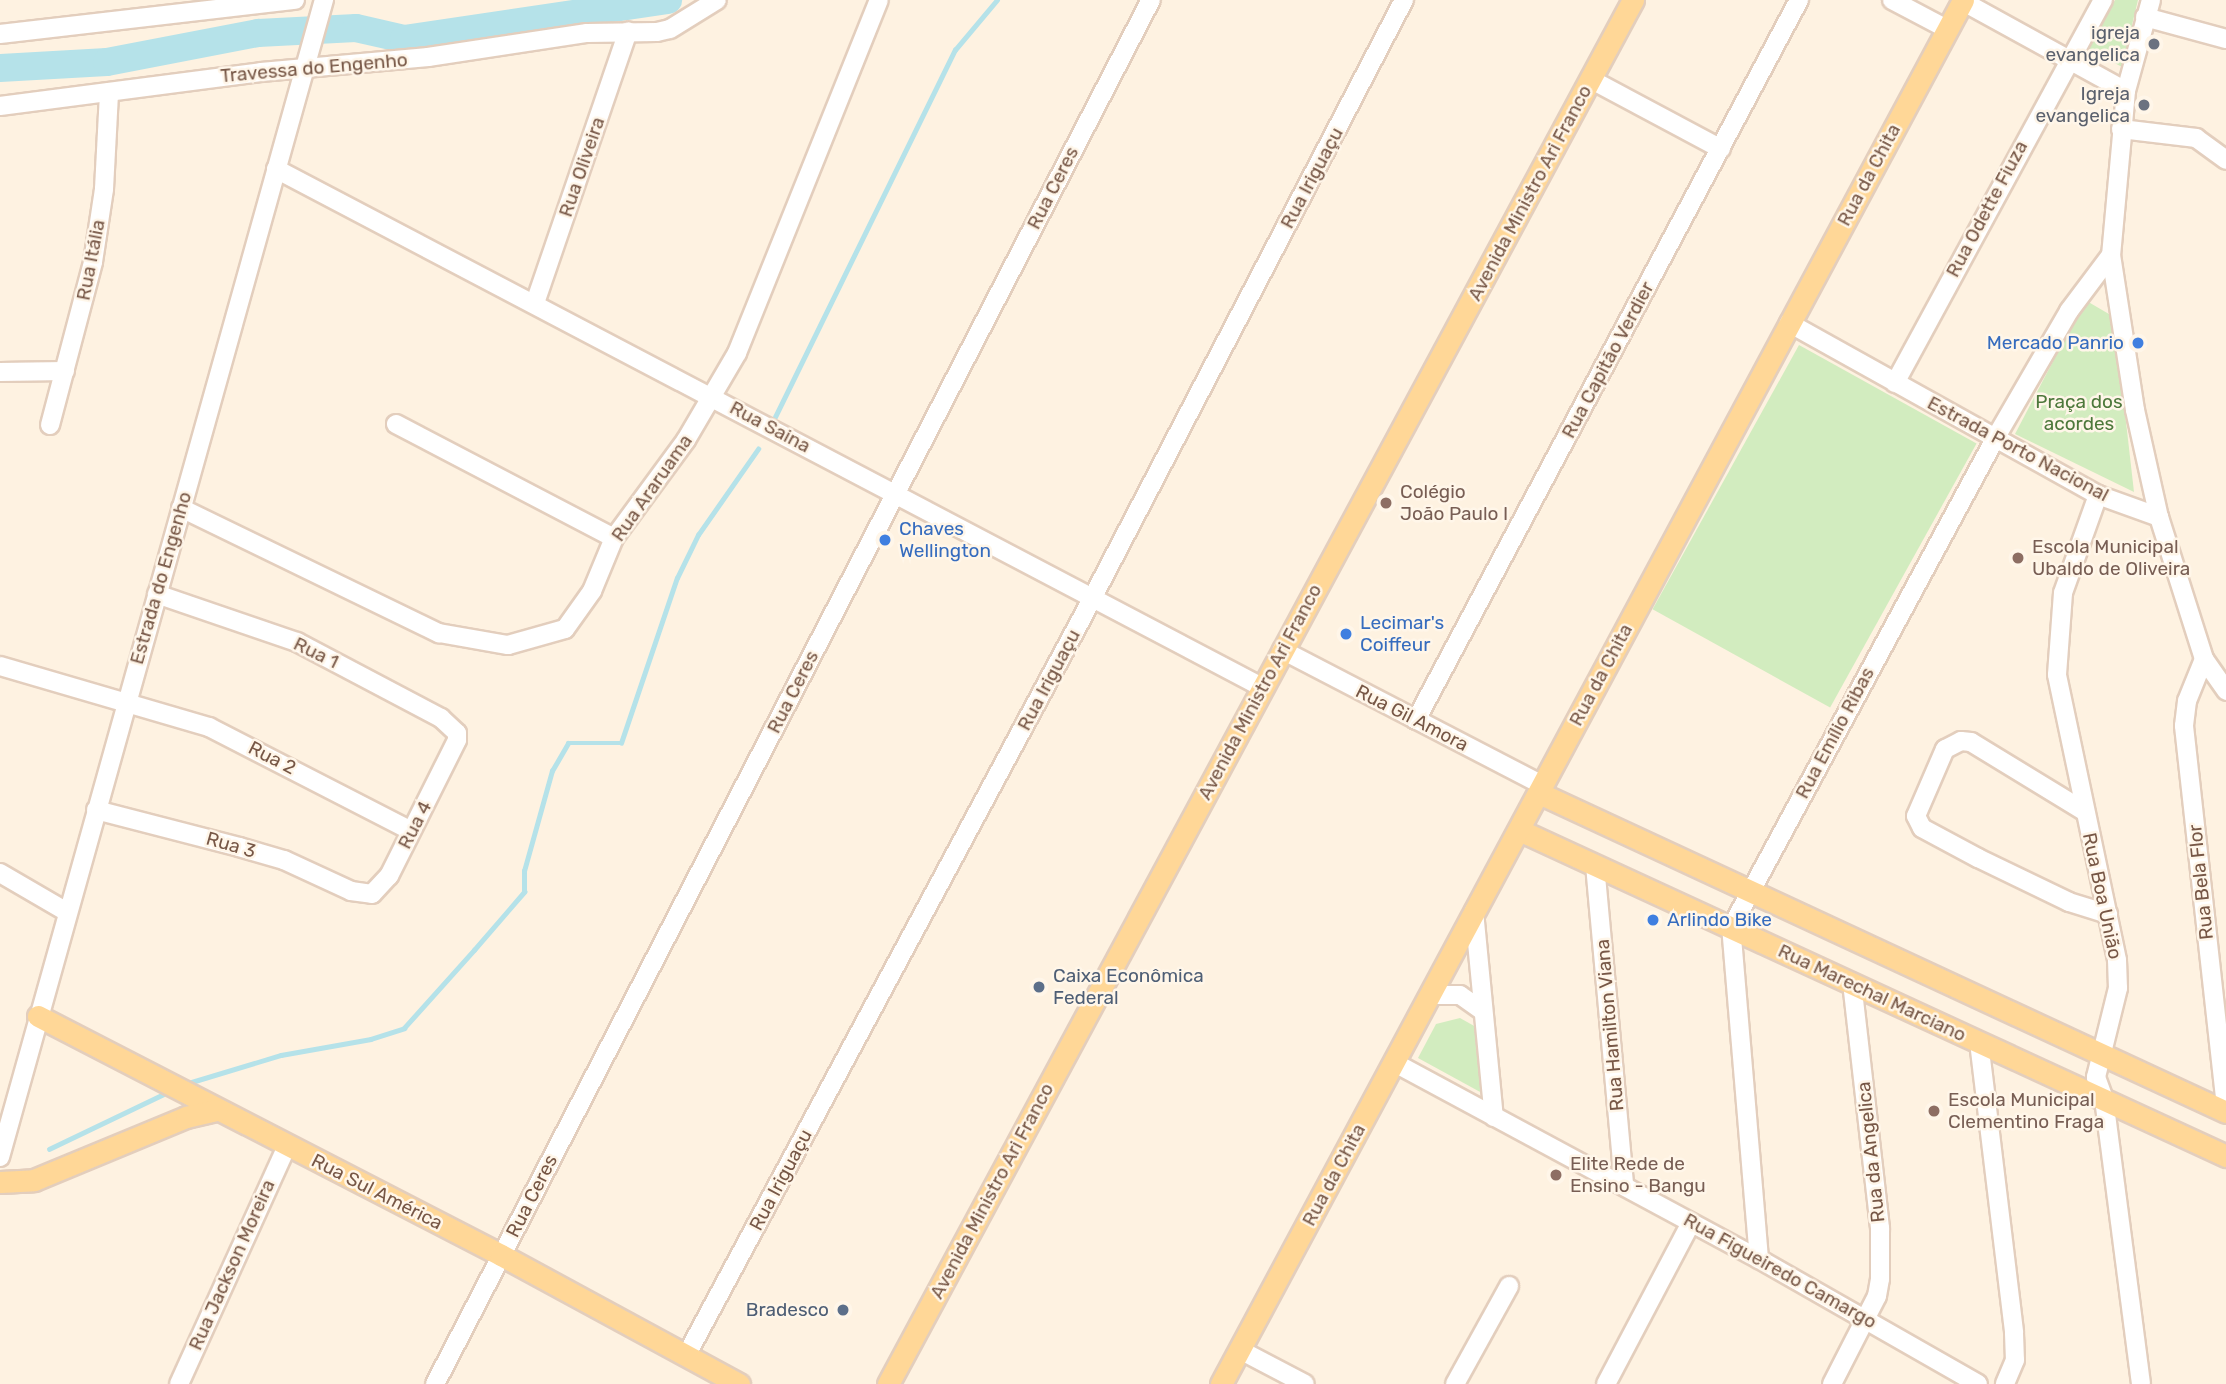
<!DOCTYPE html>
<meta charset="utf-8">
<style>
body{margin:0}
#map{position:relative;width:2226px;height:1384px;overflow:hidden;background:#fef2e1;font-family:Rubik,sans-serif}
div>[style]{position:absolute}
.green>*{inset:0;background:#d2ecbf;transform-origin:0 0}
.stream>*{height:4.5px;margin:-2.25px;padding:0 2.25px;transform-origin:2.25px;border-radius:2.25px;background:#b5e2e9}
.river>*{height:28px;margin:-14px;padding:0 14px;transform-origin:14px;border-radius:14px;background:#b5e2e9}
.roads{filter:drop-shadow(2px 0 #e3cebd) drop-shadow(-2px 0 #e3cebd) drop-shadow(0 2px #e3cebd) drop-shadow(0 -2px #e3cebd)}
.minor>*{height:18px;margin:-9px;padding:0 9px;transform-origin:9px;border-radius:9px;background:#fff}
.major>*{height:21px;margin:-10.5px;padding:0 10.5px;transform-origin:10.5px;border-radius:10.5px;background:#ffd797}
.dots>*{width:19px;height:19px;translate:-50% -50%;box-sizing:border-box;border:4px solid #fff6e9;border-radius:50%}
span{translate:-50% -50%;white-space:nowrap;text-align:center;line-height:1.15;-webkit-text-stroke:5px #fff6e9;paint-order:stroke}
.worship-label{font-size:19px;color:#5b616d}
.right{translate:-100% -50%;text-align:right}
.street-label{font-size:19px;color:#775746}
.shop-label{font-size:19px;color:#366cbe}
.left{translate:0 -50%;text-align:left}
.park-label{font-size:19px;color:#4d783b}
.education-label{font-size:19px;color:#785e54}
.service-label{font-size:19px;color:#4e5e75}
</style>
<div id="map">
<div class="green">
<div style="clip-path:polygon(2115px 0,2138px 0,2122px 67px,2089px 49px)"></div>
<div style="clip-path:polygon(2085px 300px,2114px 317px,2134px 492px,2015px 434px)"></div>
<div style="left:1799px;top:345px;width:203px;height:302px;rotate:29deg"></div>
<div style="clip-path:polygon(1460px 1018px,1476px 1027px,1482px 1093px,1418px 1058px,1436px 1024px)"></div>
</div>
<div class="stream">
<div style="left:775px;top:417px;width:409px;rotate:-63.9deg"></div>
<div style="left:955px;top:50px;width:65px;rotate:-50deg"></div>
<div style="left:185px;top:1084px;width:100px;rotate:-16.8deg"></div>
<div style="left:281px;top:1055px;width:91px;rotate:-10.1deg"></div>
<div style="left:371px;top:1039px;width:35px;rotate:-18deg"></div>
<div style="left:404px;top:1028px;width:105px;rotate:-48.1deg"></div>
<div style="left:474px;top:950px;width:77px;rotate:-49.2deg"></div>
<div style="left:524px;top:892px;width:21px;rotate:-90deg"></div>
<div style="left:524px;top:871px;width:104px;rotate:-74.4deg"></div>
<div style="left:552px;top:771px;width:32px;rotate:-60deg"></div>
<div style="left:568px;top:743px;width:53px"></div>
<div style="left:621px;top:743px;width:174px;rotate:-71.3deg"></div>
<div style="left:677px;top:578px;width:48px;rotate:-64deg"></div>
<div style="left:698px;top:535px;width:105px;rotate:-55.1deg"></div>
<div style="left:49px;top:1149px;width:132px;rotate:-25.6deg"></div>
</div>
<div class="river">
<div style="left:0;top:68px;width:107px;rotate:-3.2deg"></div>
<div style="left:107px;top:62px;width:154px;rotate:-10.9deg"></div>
<div style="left:258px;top:33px;width:98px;rotate:-2.9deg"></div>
<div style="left:356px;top:28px;width:49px;rotate:12.9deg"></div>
<div style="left:404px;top:39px;width:267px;rotate:-8.4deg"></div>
</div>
<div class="roads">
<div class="minor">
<div style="left:1892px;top:0;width:62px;rotate:27.8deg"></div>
<div style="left:2151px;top:0;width:94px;rotate:105.4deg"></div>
<div style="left:2126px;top:91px;width:165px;rotate:95.2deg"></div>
<div style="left:2111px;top:255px;width:157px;rotate:81.2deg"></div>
<div style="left:2135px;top:410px;width:110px;rotate:77.4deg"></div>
<div style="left:2159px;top:517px;width:149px;rotate:72.4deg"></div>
<div style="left:2204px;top:659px;width:39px;rotate:55deg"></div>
<div style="left:1962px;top:1px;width:187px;rotate:28.8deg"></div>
<div style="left:2145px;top:17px;width:84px;rotate:15.2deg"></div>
<div style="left:0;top:34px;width:297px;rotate:-6.6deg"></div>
<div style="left:1592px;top:80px;width:146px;rotate:28.1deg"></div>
<div style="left:0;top:106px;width:263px;rotate:-7.4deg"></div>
<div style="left:261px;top:72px;width:168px;rotate:-5.1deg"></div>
<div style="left:428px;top:57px;width:161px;rotate:-8.6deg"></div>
<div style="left:587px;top:33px;width:70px;rotate:-0.8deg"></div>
<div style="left:657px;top:32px;width:13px;rotate:-13deg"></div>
<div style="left:670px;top:29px;width:55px;rotate:-31.7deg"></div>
<div style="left:2121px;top:129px;width:76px;rotate:6.8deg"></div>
<div style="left:2196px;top:138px;width:37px;rotate:36deg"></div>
<div style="left:276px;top:169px;width:1114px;rotate:27.72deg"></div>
<div style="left:535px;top:303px;width:287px;rotate:-71.1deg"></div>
<div style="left:1789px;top:323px;width:354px;rotate:29.1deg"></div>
<div style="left:2098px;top:495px;width:65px;rotate:19.8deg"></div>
<div style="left:0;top:372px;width:65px;rotate:-0.9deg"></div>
<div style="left:1895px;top:383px;width:436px;rotate:-61.5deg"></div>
<div style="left:396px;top:424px;width:246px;rotate:27.6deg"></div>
<div style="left:50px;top:425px;width:169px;rotate:-75.2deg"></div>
<div style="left:93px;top:262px;width:74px;rotate:-81.4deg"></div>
<div style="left:104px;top:189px;width:97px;rotate:-87deg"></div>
<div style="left:2098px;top:495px;width:104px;rotate:109.7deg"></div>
<div style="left:2063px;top:593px;width:82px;rotate:94.2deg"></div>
<div style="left:2057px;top:675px;width:291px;rotate:78.1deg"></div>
<div style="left:2117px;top:960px;width:28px;rotate:88deg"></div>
<div style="left:2118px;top:988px;width:92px;rotate:103.9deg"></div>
<div style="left:2096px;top:1077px;width:23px;rotate:70deg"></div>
<div style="left:2104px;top:1099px;width:287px;rotate:82.6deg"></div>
<div style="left:181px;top:508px;width:287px;rotate:25.9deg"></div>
<div style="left:439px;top:633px;width:70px;rotate:9.9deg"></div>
<div style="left:508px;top:645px;width:59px;rotate:-15.7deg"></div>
<div style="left:565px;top:629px;width:47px;rotate:-54.6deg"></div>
<div style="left:592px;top:591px;width:57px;rotate:-67.5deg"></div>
<div style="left:614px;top:538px;width:122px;rotate:-53.7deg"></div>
<div style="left:686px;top:440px;width:101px;rotate:-59.6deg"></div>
<div style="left:737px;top:353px;width:380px;rotate:-68.1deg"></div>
<div style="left:1282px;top:650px;width:293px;rotate:27.4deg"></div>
<div style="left:2204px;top:659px;width:45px;rotate:112deg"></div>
<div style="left:2187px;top:701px;width:25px;rotate:97deg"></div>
<div style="left:2184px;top:726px;width:385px;rotate:83.7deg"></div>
<div style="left:0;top:666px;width:218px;rotate:16.3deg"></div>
<div style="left:209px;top:727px;width:227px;rotate:27.2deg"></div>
<div style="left:1416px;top:720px;width:816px;rotate:-61.99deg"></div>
<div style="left:96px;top:810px;width:148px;rotate:14.5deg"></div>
<div style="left:239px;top:847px;width:47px;rotate:16.1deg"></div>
<div style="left:284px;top:860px;width:74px;rotate:24.8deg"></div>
<div style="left:351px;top:891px;width:21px;rotate:8deg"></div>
<div style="left:372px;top:894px;width:25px;rotate:-47deg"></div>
<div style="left:389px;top:876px;width:152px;rotate:-63.4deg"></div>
<div style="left:457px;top:740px;width:7px;rotate:-90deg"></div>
<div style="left:457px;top:733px;width:22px;rotate:-137deg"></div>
<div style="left:441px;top:718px;width:163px;rotate:-152.2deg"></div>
<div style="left:297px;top:642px;width:148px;rotate:-161.1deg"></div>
<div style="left:2084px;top:811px;width:132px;rotate:-148.6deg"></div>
<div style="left:1971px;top:742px;width:10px;rotate:-174deg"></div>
<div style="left:1961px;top:741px;width:18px;rotate:153deg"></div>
<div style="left:1945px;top:749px;width:73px;rotate:113.4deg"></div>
<div style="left:1916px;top:816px;width:13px;rotate:63deg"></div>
<div style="left:1922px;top:828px;width:64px;rotate:28.2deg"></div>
<div style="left:1978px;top:858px;width:101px;rotate:25.8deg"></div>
<div style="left:2069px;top:902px;width:41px;rotate:17.1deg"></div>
<div style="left:1595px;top:865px;width:321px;rotate:84.8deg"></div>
<div style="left:0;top:873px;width:78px;rotate:30.2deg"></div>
<div style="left:1474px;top:911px;width:207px;rotate:84.5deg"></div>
<div style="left:1431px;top:995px;width:29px"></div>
<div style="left:1460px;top:995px;width:28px;rotate:35deg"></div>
<div style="left:1979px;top:1042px;width:293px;rotate:83.1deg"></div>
<div style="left:2014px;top:1333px;width:27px;rotate:88deg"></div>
<div style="left:2015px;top:1360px;width:26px;rotate:113deg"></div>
<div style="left:1395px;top:1063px;width:413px;rotate:28.3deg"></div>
<div style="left:1759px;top:1259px;width:252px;rotate:29.7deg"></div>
<div style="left:0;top:1157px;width:1202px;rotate:-74.36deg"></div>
<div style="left:1759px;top:1259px;width:332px;rotate:-94.8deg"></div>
<div style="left:1731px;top:928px;width:558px;rotate:-61.64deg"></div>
<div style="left:1996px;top:437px;width:146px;rotate:-59.9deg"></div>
<div style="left:2069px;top:311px;width:70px;rotate:-53.1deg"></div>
<div style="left:1240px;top:1350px;width:73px;rotate:27.6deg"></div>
<div style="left:686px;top:1356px;width:840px;rotate:-61.79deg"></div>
<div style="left:1083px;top:616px;width:695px;rotate:-62.48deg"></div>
<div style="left:179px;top:1384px;width:261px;rotate:-65.6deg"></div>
<div style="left:435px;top:1384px;width:1558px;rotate:-62.65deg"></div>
<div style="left:1455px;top:1384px;width:112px;rotate:-61.1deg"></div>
<div style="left:1606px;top:1384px;width:182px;rotate:-62.2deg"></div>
<div style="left:1832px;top:1384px;width:99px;rotate:-62.9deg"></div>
<div style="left:1877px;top:1296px;width:17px;rotate:-80deg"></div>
<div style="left:1880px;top:1279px;width:51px;rotate:-90deg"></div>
<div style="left:1880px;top:1228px;width:247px;rotate:-96.5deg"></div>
</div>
<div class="major">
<div style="left:1539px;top:793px;width:757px;rotate:24.91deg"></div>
<div style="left:1519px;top:830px;width:779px;rotate:24.75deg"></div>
<div style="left:38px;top:1016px;width:521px;rotate:27.3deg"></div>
<div style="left:501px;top:1255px;width:271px;rotate:28.5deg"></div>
<div style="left:0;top:1182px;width:34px;rotate:-3deg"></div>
<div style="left:34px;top:1180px;width:165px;rotate:-22.5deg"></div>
<div style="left:186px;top:1117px;width:31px;rotate:-13deg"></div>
<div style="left:888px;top:1384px;width:1572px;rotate:-61.71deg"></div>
<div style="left:1221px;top:1384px;width:1570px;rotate:-61.8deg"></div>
</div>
</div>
<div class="dots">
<div style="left:2154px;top:44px;background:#6b7280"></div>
<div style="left:2144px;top:105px;background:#6b7280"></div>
<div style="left:2138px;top:343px;background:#3f7fe0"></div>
<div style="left:1386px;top:503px;background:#8d6e63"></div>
<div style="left:885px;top:540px;background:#3f7fe0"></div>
<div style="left:2018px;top:558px;background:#8d6e63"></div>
<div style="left:1346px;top:634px;background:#3f7fe0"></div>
<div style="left:1653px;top:920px;background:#3f7fe0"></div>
<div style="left:1039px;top:987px;background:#5c6f8a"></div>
<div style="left:1934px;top:1111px;background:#8d6e63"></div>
<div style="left:1556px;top:1175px;background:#8d6e63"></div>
<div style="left:843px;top:1310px;background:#5c6f8a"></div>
</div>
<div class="worship-label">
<span class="right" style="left:2140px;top:44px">igreja<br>evangelica</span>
<span class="right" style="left:2130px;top:105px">Igreja<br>evangelica</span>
</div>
<div class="street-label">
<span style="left:314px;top:68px;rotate:-5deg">Travessa do Engenho</span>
<span style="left:582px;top:167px;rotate:-71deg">Rua Oliveira</span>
<span style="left:1869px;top:175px;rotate:-62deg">Rua da Chita</span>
<span style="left:1312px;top:178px;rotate:-62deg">Rua Iriguaçu</span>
<span style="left:1053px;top:188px;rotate:-63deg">Rua Ceres</span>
<span style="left:1530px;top:193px;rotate:-62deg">Avenida Ministro Ari Franco</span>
<span style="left:1987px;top:209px;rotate:-62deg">Rua Odette Fiuza</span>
<span style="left:91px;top:260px;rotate:-79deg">Rua Itália</span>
<span style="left:1608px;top:360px;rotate:-62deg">Rua Capitão Verdier</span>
<span style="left:770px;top:427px;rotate:28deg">Rua Saina</span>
<span style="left:2018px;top:449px;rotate:28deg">Estrada Porto Nacional</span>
<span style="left:652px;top:488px;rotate:-55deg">Rua Araruama</span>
<span style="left:161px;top:578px;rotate:-74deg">Estrada do Engenho</span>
<span style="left:316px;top:653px;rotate:26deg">Rua 1</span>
<span style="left:1601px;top:675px;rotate:-62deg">Rua da Chita</span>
<span style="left:1049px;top:680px;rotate:-62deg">Rua Iriguaçu</span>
<span style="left:793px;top:692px;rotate:-63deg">Rua Ceres</span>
<span style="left:1260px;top:692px;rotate:-62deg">Avenida Ministro Ari Franco</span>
<span style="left:1412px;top:718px;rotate:27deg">Rua Gil Amora</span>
<span style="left:1835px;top:733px;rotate:-62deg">Rua Emílio Ribas</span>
<span style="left:272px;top:758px;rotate:27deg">Rua 2</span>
<span style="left:415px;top:825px;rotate:-63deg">Rua 4</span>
<span style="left:231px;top:845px;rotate:16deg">Rua 3</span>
<span style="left:2201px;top:882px;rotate:-96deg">Rua Bela Flor</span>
<span style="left:2102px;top:896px;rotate:78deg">Rua Boa União</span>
<span style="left:1872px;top:993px;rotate:25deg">Rua Marechal Marciano</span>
<span style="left:1610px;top:1025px;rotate:-95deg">Rua Hamilton Viana</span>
<span style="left:1871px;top:1152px;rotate:-96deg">Rua da Angelica</span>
<span style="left:1334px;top:1175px;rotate:-62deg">Rua da Chita</span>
<span style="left:781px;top:1180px;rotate:-62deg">Rua Iriguaçu</span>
<span style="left:992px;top:1191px;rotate:-62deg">Avenida Ministro Ari Franco</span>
<span style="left:377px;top:1192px;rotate:27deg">Rua Sul América</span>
<span style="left:532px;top:1196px;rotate:-63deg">Rua Ceres</span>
<span style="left:232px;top:1265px;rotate:-66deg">Rua Jackson Moreira</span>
<span style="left:1780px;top:1271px;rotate:29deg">Rua Figueiredo Camargo</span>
</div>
<div class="shop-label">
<span class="right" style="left:2124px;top:343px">Mercado Panrio</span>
<span class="left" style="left:899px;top:540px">Chaves<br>Wellington</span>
<span class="left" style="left:1360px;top:634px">Lecimar's<br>Coiffeur</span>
<span class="left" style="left:1667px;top:920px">Arlindo Bike</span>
</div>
<div class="park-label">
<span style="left:2079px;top:413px">Praça dos<br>acordes</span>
</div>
<div class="education-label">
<span class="left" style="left:1400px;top:503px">Colégio<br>João Paulo I</span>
<span class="left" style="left:2032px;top:558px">Escola Municipal<br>Ubaldo de Oliveira</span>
<span class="left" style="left:1948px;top:1111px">Escola Municipal<br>Clementino Fraga</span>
<span class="left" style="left:1570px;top:1175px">Elite Rede de<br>Ensino - Bangu</span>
</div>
<div class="service-label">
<span class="left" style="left:1053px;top:987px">Caixa Econômica<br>Federal</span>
<span class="right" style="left:829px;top:1310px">Bradesco</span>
</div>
</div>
